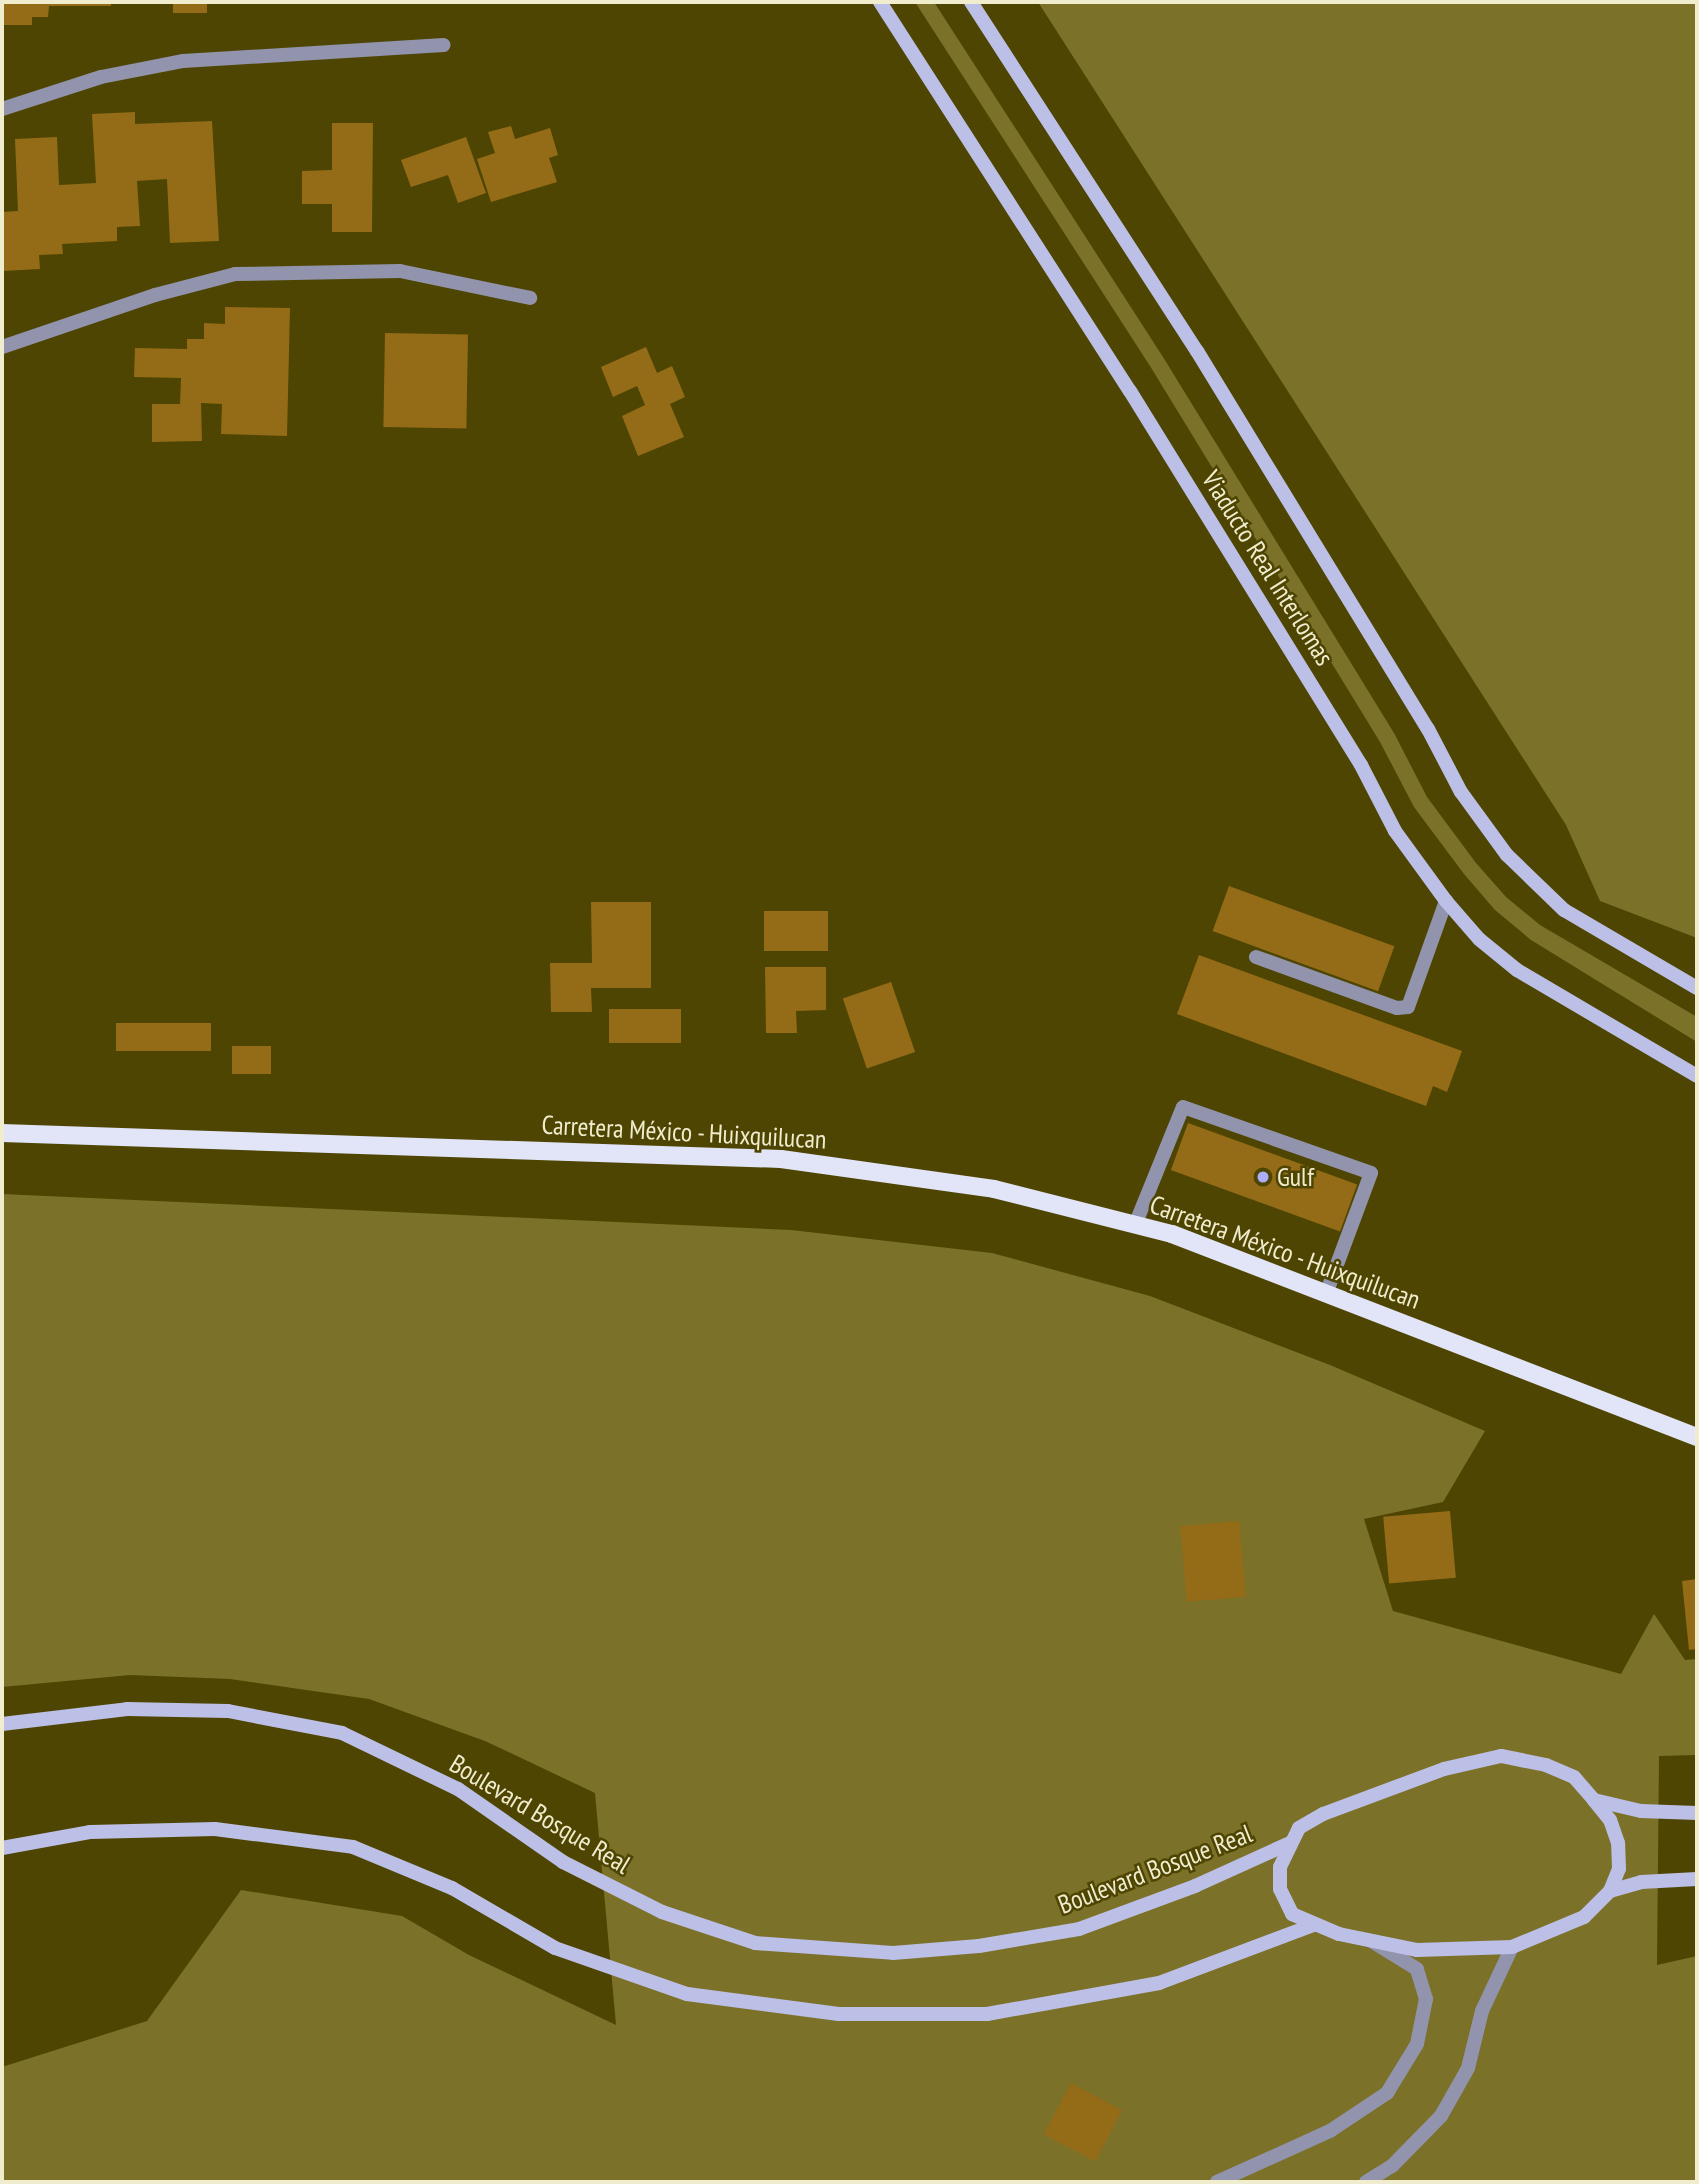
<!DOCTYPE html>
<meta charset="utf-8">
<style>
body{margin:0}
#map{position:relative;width:1699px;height:2184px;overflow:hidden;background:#4e4502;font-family:"PT Sans Narrow",sans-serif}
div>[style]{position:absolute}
.green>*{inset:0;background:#7c7129}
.building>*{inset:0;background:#946c17;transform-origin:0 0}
.lane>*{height:14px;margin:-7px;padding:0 7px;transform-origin:7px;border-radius:7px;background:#9194ac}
.street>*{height:14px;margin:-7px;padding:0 7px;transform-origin:7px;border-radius:7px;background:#9194ac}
.secondary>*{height:14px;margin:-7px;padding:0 7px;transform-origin:7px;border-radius:7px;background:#bcbfe6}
.primary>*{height:18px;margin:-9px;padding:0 9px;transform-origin:9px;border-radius:9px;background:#e2e4f8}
.dots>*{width:19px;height:19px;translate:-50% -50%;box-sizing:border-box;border:4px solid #4e4502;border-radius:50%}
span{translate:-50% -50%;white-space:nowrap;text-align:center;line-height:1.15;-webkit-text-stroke:5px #4e4502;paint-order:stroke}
.street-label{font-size:26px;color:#f0ecce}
.poi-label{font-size:26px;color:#f0ecce}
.left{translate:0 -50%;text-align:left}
.frame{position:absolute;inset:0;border:4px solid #f0ecce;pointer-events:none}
</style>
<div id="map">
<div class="green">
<div style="clip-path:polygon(915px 2px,934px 2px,1163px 357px,1394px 733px,1427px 797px,1476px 863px,1506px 897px,1540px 925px,1697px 1017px,1697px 1042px,1531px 940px,1495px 910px,1464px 874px,1414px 807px,1380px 742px,1150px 366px)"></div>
<div style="clip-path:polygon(1038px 2px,1697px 2px,1697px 938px,1600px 901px,1566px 825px)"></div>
<div style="clip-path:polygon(2px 1194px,791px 1230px,992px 1253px,1150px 1296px,1330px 1365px,1485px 1431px,1443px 1502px,1364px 1519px,1393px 1611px,1621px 1674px,1654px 1614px,1685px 1660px,1697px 1659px,1697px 1755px,1659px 1756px,1657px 1965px,1697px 1956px,1697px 2182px,2px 2182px,2px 2067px,147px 2021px,241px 1890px,402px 1916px,469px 1955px,616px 2025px,595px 1793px,485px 1741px,369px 1699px,230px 1679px,130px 1675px,2px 1687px)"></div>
</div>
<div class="building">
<div style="clip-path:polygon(2px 2px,111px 2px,111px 6px,49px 6px,48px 17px,32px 17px,32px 25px,2px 25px)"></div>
<div style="left:173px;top:2px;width:34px;height:11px"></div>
<div style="clip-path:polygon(135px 112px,135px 124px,212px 121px,219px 241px,170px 243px,167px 179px,137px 181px,140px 226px,117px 227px,117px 241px,62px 244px,63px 254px,39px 255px,40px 269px,2px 271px,2px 212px,18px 211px,15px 139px,57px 137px,59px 185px,96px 183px,92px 114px)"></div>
<div style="clip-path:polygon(332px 123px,373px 123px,372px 232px,332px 232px,332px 204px,302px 204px,302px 171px,332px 170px)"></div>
<div style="clip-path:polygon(511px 126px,515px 139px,550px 128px,558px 155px,549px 158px,557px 182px,491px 202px,477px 159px,495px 153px,488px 132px)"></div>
<div style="clip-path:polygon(466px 137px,486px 193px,458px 203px,448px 175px,411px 187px,401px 160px)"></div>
<div style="clip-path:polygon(225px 307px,290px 308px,287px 436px,221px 434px,222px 404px,201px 403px,202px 441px,152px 442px,152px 404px,180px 404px,181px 378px,134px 377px,135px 348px,187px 349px,187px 339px,204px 339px,204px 323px,225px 324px)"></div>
<div style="left:385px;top:333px;width:83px;height:94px;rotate:1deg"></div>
<div style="clip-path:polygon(646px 347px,657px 373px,672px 366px,685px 397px,670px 404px,684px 437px,638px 456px,622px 416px,645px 405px,637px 386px,613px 397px,601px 367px)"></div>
<div style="left:1229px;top:886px;width:176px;height:48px;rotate:20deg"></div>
<div style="clip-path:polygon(591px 902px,651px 902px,651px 988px,591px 988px,592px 1012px,551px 1012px,550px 963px,592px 963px)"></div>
<div style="left:764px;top:911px;width:64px;height:40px"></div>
<div style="clip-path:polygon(1199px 955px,1462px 1051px,1447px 1092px,1433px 1086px,1426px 1106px,1177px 1014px)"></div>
<div style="clip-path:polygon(765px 967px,826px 967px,826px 1010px,796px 1011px,797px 1033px,766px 1033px)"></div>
<div style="left:891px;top:982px;width:74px;height:51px;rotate:71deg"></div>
<div style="left:609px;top:1009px;width:72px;height:34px"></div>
<div style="left:116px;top:1023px;width:95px;height:28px"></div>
<div style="left:232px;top:1046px;width:39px;height:28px"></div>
<div style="left:1188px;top:1123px;width:180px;height:50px;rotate:20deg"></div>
<div style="left:1450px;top:1511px;width:67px;height:67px;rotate:85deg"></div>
<div style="left:1239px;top:1521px;width:76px;height:59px;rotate:85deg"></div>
<div style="clip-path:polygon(1697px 1579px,1697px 1649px,1689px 1650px,1682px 1581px)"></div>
<div style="left:1071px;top:2083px;width:58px;height:58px;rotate:28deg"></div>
</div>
<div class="lane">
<div style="left:1256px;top:957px;width:150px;rotate:19.9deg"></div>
<div style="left:1397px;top:1008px;width:11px;rotate:-5deg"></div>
<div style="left:1408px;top:1007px;width:113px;rotate:-70.3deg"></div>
<div style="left:1135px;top:1225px;width:127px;rotate:-67.9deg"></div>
<div style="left:1183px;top:1107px;width:199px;rotate:19.3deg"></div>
<div style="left:1371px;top:1173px;width:129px;rotate:110.4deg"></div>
</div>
<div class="street">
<div style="left:2px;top:109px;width:104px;rotate:-17.9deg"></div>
<div style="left:101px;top:77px;width:84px;rotate:-11deg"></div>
<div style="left:183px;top:61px;width:261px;rotate:-3.5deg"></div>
<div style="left:2px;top:347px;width:162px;rotate:-18.8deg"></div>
<div style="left:155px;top:295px;width:83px;rotate:-14.7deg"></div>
<div style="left:235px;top:274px;width:165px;rotate:-1deg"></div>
<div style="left:400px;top:271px;width:133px;rotate:11.7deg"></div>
<div style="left:1217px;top:2182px;width:124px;rotate:-24.3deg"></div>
<div style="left:1330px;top:2131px;width:69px;rotate:-33.7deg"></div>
<div style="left:1387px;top:2093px;width:57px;rotate:-58.5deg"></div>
<div style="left:1417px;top:2044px;width:46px;rotate:-78.7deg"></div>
<div style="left:1426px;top:1999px;width:31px;rotate:-107deg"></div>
<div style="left:1417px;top:1969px;width:52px;rotate:-148.5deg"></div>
<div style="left:1366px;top:2182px;width:31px;rotate:-32deg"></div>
<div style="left:1392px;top:2166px;width:70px;rotate:-45.6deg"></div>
<div style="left:1441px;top:2116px;width:55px;rotate:-60.6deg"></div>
<div style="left:1468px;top:2068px;width:59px;rotate:-76.2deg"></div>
<div style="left:1482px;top:2011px;width:71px;rotate:-64.9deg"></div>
</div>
<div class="secondary">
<div style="left:880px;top:2px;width:462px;rotate:57.3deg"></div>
<div style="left:1130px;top:391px;width:440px;rotate:58.3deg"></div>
<div style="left:1361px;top:765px;width:74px;rotate:62.7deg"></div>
<div style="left:1395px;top:831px;width:87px;rotate:53.9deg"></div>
<div style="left:1446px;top:901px;width:50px;rotate:49deg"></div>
<div style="left:1479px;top:939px;width:49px;rotate:39.2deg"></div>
<div style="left:1517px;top:970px;width:209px;rotate:30.5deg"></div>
<div style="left:971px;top:2px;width:416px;rotate:57.1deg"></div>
<div style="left:1197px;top:351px;width:443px;rotate:58.6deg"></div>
<div style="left:1428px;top:729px;width:71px;rotate:62.4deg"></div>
<div style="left:1461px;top:792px;width:78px;rotate:53.9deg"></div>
<div style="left:1507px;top:855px;width:79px;rotate:44deg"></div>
<div style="left:1564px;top:910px;width:154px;rotate:30.4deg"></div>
<div style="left:2px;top:1724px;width:126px;rotate:-6.8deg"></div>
<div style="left:127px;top:1709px;width:101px;rotate:1.1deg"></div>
<div style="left:228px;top:1711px;width:116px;rotate:10.9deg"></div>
<div style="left:342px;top:1733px;width:129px;rotate:25.8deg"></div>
<div style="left:458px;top:1789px;width:128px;rotate:34.8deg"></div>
<div style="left:563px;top:1862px;width:111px;rotate:26.8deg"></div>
<div style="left:662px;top:1912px;width:98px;rotate:18.4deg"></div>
<div style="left:755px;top:1943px;width:138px;rotate:4.1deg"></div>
<div style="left:893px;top:1953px;width:86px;rotate:-4.7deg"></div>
<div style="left:979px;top:1946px;width:101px;rotate:-9.6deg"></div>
<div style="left:1079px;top:1929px;width:124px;rotate:-20.3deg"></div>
<div style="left:1195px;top:1886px;width:104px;rotate:-24.4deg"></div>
<div style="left:1594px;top:1800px;width:48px;rotate:13.2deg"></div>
<div style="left:1641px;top:1811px;width:56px;rotate:2deg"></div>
<div style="left:2px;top:1848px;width:89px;rotate:-10.3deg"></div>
<div style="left:90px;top:1832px;width:125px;rotate:-1.4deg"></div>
<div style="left:215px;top:1829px;width:139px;rotate:7.4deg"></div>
<div style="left:353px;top:1847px;width:107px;rotate:22.5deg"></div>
<div style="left:452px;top:1888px;width:119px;rotate:30.2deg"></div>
<div style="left:555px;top:1948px;width:140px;rotate:19.2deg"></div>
<div style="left:687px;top:1994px;width:153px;rotate:7.5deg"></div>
<div style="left:839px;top:2014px;width:148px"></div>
<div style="left:987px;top:2014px;width:175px;rotate:-10.2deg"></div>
<div style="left:1159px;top:1983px;width:165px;rotate:-20.6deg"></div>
<div style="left:1610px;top:1891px;width:24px;rotate:-68deg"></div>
<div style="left:1619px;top:1869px;width:26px;rotate:-92deg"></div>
<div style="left:1618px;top:1843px;width:24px;rotate:-109deg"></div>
<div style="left:1610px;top:1820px;width:26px;rotate:-129deg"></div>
<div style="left:1594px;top:1800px;width:30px;rotate:-131deg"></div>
<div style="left:1574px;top:1777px;width:30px;rotate:-157deg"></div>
<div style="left:1546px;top:1765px;width:46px;rotate:-168.7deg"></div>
<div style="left:1501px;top:1756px;width:58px;rotate:167.2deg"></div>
<div style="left:1444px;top:1769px;width:129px;rotate:159.6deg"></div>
<div style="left:1323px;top:1814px;width:28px;rotate:150deg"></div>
<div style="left:1299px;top:1828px;width:43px;rotate:116deg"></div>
<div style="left:1280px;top:1867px;width:22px;rotate:90deg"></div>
<div style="left:1280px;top:1889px;width:28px;rotate:64deg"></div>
<div style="left:1292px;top:1914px;width:51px;rotate:23.1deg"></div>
<div style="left:1339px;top:1934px;width:80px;rotate:11.6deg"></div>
<div style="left:1417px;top:1950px;width:95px;rotate:-1.8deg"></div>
<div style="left:1512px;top:1947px;width:78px;rotate:-22.6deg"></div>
<div style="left:1584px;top:1917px;width:37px;rotate:-45deg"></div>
<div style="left:1610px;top:1891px;width:32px;rotate:-16deg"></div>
<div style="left:1641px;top:1882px;width:56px;rotate:-3.1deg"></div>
</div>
<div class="primary">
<div style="left:2px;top:1133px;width:779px;rotate:1.91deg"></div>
<div style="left:781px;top:1159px;width:215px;rotate:8deg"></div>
<div style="left:994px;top:1189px;width:184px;rotate:14.2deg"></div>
<div style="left:1172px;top:1234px;width:563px;rotate:21.14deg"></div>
</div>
<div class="dots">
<div style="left:1263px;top:1177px;background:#abaffb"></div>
</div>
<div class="street-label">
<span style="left:1268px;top:568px;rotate:58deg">Viaducto Real Interlomas</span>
<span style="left:684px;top:1132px;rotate:3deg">Carretera México - Huixquilucan</span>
<span style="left:1285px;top:1252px;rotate:20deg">Carretera México - Huixquilucan</span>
<span style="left:540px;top:1814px;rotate:31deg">Boulevard Bosque Real</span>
<span style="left:1155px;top:1869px;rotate:-21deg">Boulevard Bosque Real</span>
</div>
<div class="poi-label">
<span class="left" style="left:1277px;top:1177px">Gulf</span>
</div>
<div class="frame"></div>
</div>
